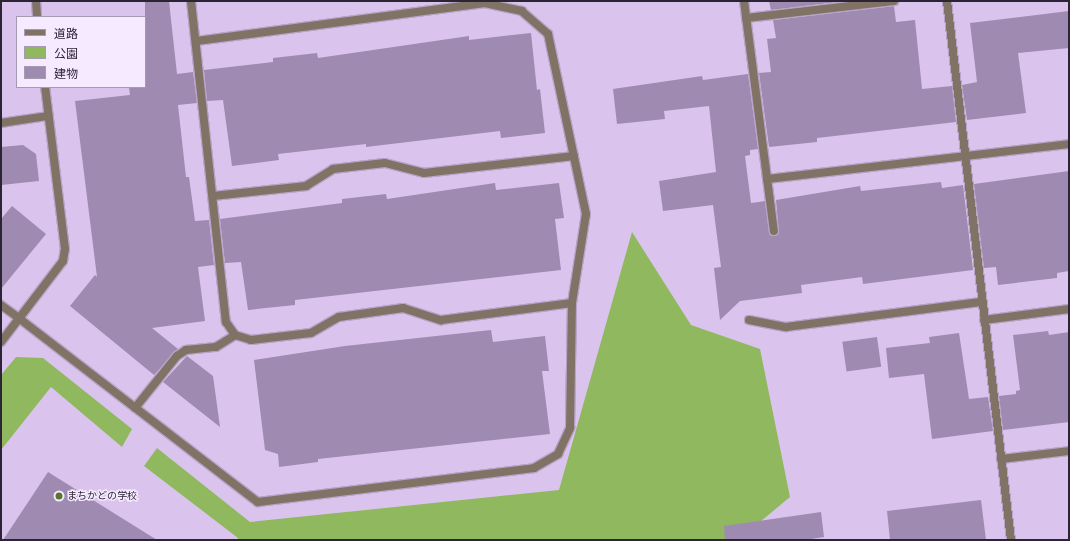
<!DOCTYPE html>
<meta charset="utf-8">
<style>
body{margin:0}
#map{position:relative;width:1070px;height:541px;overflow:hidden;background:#dac4ed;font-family:"PT Sans","Noto Sans JP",sans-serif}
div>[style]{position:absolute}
.green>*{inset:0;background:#90b85e}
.building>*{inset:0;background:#9f8ab1;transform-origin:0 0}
.roads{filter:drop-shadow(1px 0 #b7a4c8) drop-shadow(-1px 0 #b7a4c8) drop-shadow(0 1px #b7a4c8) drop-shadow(0 -1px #b7a4c8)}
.pedestrian>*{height:8px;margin:-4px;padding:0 4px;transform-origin:4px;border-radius:4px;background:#807264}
.minor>*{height:8px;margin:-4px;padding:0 4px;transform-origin:4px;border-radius:4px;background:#807264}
.dots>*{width:11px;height:11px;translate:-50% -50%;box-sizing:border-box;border:2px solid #f5eaff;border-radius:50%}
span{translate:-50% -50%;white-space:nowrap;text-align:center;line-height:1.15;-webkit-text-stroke:3px #f5eaff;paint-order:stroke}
.poi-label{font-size:10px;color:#2c2434}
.left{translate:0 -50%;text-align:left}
.frame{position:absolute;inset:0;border:2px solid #2c2434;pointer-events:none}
.legend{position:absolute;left:16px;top:16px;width:130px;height:72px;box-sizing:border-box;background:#f5eaff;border:1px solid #a59bae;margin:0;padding:5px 7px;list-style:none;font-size:12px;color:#2c2434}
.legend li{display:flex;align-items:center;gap:8px;height:20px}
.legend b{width:20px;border:1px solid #a59bae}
</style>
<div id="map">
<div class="green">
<div style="clip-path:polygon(632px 232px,691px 325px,760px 349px,790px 497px,749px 531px,750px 540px,237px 540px,238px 538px,144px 466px,157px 448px,250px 522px,559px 490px)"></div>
<div style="clip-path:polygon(16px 357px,43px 358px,132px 429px,122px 447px,51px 387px,1px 450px,1px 375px)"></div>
</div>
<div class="building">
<div style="clip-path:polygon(145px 1px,169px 1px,177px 74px,193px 72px,197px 103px,178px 105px,186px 177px,189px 177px,195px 221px,209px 220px,214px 265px,198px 267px,205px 321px,152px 328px,178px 349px,154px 375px,70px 306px,95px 275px,97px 277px,75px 101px,130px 95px,129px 87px,145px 87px)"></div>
<div style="clip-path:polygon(769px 1px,846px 1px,771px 10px)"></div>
<div style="clip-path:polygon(894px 6px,896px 22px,915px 20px,922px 89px,952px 86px,956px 122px,817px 138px,817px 142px,769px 147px,759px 73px,771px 72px,767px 39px,776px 38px,773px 20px)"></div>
<div style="clip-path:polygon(1069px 11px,1069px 48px,1018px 53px,1026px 113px,967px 120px,962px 85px,977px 82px,970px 23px)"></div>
<div style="clip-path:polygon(531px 33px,537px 90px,540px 89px,545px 133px,501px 138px,500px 131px,366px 147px,366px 144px,278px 154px,279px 160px,232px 166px,223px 100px,207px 101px,204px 70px,273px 62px,273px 58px,317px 53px,318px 58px,469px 36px,469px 40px)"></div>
<div style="clip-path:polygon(748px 74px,758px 149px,750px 150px,750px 155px,745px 156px,751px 203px,765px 201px,770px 235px,775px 236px,779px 233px,776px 200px,860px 186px,861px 191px,941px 182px,942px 188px,963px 185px,973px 270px,863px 284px,862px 277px,801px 285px,802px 293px,740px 301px,720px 320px,714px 268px,721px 267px,713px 205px,663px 211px,659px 181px,716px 172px,709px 106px,664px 111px,665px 119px,617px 124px,613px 89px,702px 76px,703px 80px)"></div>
<div style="clip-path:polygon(23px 145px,36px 154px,39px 181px,1px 185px,1px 147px)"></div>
<div style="clip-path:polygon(1069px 171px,1069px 271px,1057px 273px,1057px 278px,998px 285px,996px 267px,984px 268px,974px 184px)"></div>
<div style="clip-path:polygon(495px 183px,496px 190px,559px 183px,564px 218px,555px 219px,561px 270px,295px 300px,295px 305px,248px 310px,241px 262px,225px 263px,220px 219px,342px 203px,342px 199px,386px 194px,387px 199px)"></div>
<div style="clip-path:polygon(12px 206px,46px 234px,1px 289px,1px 219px)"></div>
<div style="clip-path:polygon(491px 330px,493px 342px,545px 336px,549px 371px,542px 371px,550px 434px,318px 459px,318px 462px,279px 467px,278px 454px,265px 450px,254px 360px,345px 346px)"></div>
<div style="clip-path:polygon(1048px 331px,1049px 335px,1069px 332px,1069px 422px,1003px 430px,999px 396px,1016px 394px,1016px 391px,1020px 390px,1013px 335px)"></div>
<div style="clip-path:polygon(959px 333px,969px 399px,988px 397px,993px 431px,932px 439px,924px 374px,889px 378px,886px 348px,930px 343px,929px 337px)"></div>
<div style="left:877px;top:337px;width:30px;height:35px;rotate:82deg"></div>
<div style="clip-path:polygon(187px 356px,213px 376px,220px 427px,163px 382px)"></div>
<div style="clip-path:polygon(48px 472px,157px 540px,3px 540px)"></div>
<div style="clip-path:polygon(981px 500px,986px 540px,890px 540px,887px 511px)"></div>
<div style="clip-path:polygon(821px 512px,824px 537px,805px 540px,725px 540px,724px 526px)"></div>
</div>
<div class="roads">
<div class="pedestrian">
<div style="left:1px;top:305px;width:24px;rotate:36deg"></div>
<div style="left:135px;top:408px;width:67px;rotate:-51.1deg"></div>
<div style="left:177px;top:356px;width:11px;rotate:-34deg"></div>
<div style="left:186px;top:350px;width:30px;rotate:-6deg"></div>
<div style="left:216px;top:347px;width:22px;rotate:-32deg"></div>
</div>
<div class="minor">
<div style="left:36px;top:1px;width:16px;rotate:86deg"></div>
<div style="left:191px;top:1px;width:323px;rotate:83.8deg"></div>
<div style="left:226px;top:322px;width:16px;rotate:55deg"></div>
<div style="left:235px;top:335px;width:17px;rotate:17deg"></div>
<div style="left:251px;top:340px;width:60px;rotate:-6.7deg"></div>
<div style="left:311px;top:333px;width:32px;rotate:-30deg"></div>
<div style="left:339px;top:317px;width:65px;rotate:-8deg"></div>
<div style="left:403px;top:308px;width:40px;rotate:18deg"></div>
<div style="left:441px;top:320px;width:132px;rotate:-7.4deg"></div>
<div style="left:744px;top:1px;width:232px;rotate:82.6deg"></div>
<div style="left:947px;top:1px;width:543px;rotate:83.23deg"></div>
<div style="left:746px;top:18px;width:149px;rotate:-6.6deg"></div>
<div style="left:1px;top:123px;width:48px;rotate:-8.5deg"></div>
<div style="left:767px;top:179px;width:304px;rotate:-6.6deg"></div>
<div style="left:213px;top:196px;width:94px;rotate:-6.1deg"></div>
<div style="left:306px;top:186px;width:32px;rotate:-32deg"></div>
<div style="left:333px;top:169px;width:52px;rotate:-6.6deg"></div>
<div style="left:385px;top:163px;width:40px;rotate:14.4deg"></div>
<div style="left:424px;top:173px;width:151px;rotate:-6.5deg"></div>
<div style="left:20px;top:319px;width:300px;rotate:37.6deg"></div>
<div style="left:258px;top:502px;width:278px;rotate:-7deg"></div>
<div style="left:534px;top:468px;width:28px;rotate:-30deg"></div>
<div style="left:558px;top:454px;width:29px;rotate:-65deg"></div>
<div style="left:570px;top:428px;width:125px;rotate:-89.1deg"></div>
<div style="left:572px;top:303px;width:90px;rotate:-81.1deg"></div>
<div style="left:586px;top:214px;width:184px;rotate:-101.9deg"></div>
<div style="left:548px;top:34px;width:35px;rotate:-139deg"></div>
<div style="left:522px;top:11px;width:38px;rotate:-168deg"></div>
<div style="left:485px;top:3px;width:291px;rotate:172.5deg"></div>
<div style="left:749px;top:320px;width:38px;rotate:11deg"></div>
<div style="left:786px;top:327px;width:198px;rotate:-7.3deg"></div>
<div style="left:984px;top:320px;width:86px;rotate:-7.4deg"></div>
<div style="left:1px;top:342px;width:102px;rotate:-52.6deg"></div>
<div style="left:63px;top:261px;width:12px;rotate:-81deg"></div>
<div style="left:65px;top:249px;width:163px;rotate:-97deg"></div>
<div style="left:1001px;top:459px;width:68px;rotate:-6.7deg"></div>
</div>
</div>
<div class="dots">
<div style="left:59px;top:496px;background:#57762c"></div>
</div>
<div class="poi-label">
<span class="left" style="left:67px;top:496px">まちかどの学校</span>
</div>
<div class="frame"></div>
<ul class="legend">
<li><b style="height:5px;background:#807264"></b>道路</li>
<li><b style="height:11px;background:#90b85e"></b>公園</li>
<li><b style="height:11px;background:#9f8ab1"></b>建物</li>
</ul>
</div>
